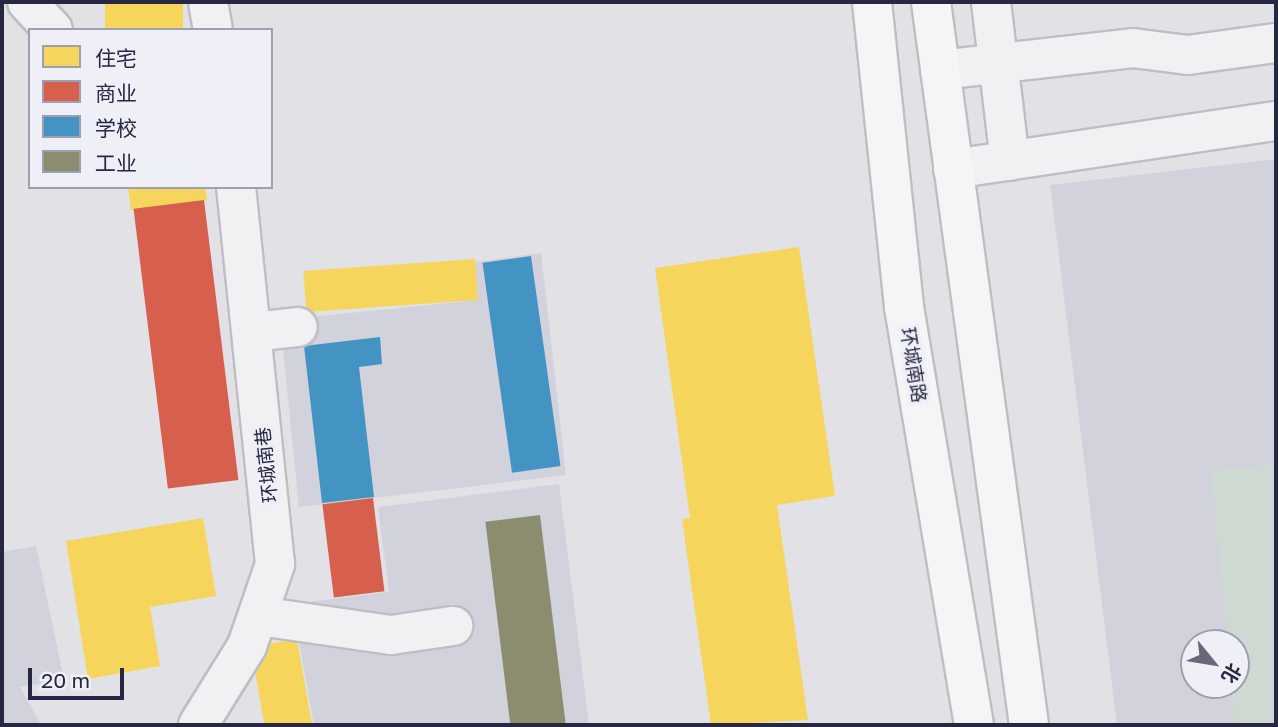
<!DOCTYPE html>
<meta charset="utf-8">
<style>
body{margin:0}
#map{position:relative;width:1278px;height:727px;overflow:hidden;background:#e1e1e6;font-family:"Golos Text","Noto Sans SC",sans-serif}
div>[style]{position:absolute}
.built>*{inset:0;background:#d1d2dc}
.green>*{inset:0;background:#cedad1}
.homes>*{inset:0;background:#f6d55c;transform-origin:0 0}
.shops>*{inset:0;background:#d6604d;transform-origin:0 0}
.schools>*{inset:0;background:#4393c3;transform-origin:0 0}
.industry>*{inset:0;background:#8c8c6e;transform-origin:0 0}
.roads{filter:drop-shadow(2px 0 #bebec4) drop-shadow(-2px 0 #bebec4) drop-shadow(0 2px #bebec4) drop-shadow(0 -2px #bebec4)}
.minor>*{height:38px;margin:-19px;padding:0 19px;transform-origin:19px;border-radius:19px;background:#f1f1f3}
.major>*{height:38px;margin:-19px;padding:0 19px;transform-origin:19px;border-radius:19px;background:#f5f5f6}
span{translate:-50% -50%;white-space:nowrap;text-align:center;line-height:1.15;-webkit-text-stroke:7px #eeeff7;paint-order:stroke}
.street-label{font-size:19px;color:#262842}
.frame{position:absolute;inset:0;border:4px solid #262842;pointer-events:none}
.legend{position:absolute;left:28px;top:28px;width:245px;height:161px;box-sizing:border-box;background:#eeeff7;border:2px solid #9e9faf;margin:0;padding:9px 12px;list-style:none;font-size:21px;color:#262842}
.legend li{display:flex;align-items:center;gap:14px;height:35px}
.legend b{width:35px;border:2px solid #9e9faf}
.north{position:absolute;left:1180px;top:629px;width:70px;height:70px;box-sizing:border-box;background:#eeeff7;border:2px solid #9e9faf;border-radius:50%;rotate:120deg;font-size:19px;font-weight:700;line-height:28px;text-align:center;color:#262842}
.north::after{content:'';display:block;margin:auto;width:24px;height:32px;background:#67697b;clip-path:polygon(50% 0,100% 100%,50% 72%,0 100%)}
.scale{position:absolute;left:28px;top:668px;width:96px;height:32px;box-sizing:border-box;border:4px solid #262842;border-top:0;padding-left:9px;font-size:21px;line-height:24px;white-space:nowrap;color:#262842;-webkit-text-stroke:5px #eeeff7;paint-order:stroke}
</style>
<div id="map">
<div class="built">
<div style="clip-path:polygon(evenodd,1276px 159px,1276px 725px,1117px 725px,1050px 185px,1276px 159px,1194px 643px,1236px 643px,1236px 685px,1194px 685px,1194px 643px)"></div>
<div style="clip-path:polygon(541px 253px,566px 475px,299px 507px,280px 320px,478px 300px,474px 262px)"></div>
<div style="clip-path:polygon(559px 484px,589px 725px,314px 725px,292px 604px,389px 592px,378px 507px)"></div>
<div style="clip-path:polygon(36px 546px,64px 680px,20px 687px,41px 725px,2px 725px,2px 552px)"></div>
</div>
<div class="green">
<div style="clip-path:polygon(1276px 464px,1276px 725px,1235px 725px,1231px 685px,1236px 685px,1236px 643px,1228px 643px,1211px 471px)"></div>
</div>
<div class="homes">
<div style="left:105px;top:2px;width:78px;height:28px"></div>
<div style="clip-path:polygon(128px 187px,205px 187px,207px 200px,131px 210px)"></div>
<div style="clip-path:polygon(799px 247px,835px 496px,777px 505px,808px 720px,711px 725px,682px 519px,690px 518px,655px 268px)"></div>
<div style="left:475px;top:259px;width:41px;height:172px;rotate:86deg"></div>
<div style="clip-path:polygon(203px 518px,216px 596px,150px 607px,160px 666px,88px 679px,66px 541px)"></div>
<div style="left:297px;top:639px;width:87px;height:47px;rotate:80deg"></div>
</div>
<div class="shops">
<div style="left:204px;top:200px;width:282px;height:71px;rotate:83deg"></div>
<div style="left:373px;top:498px;width:94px;height:51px;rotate:83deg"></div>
</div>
<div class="schools">
<div style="left:531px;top:256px;width:212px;height:49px;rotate:82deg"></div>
<div style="clip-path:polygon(380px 337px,382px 364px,359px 367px,374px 497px,322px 503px,304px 346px)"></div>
</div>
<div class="industry">
<div style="left:540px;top:515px;width:212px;height:55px;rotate:83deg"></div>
</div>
<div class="roads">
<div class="minor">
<div style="left:27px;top:2px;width:38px;rotate:47deg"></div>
<div style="left:208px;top:2px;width:28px;rotate:80deg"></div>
<div style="left:991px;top:2px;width:160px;rotate:83.2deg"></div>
<div style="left:940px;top:70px;width:194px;rotate:-6.5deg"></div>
<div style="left:1133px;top:48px;width:55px;rotate:7.3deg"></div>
<div style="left:1188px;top:55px;width:89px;rotate:-7.8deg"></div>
<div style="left:953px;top:169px;width:327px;rotate:-8.5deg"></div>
<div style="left:252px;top:332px;width:46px;rotate:-6.2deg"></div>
<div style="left:259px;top:616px;width:133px;rotate:8.2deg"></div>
<div style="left:391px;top:635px;width:63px;rotate:-8.3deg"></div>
<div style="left:198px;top:725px;width:93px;rotate:-58.2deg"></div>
<div style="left:247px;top:646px;width:87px;rotate:-71.1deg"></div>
<div style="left:275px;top:564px;width:379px;rotate:-95.9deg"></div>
</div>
<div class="major">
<div style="left:872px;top:2px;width:307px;rotate:84deg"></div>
<div style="left:904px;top:307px;width:424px;rotate:80.5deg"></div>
<div style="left:931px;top:2px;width:730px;rotate:82.28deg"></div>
</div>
</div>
<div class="street-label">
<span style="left:914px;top:365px;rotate:81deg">环城南路</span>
<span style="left:266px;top:465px;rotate:-96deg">环城南巷</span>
</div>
<div class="frame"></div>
<ul class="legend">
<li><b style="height:19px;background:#f6d55c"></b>住宅</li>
<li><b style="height:19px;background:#d6604d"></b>商业</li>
<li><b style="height:19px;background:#4393c3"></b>学校</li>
<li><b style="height:19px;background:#8c8c6e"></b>工业</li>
</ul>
<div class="north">北</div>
<div class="scale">20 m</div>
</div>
